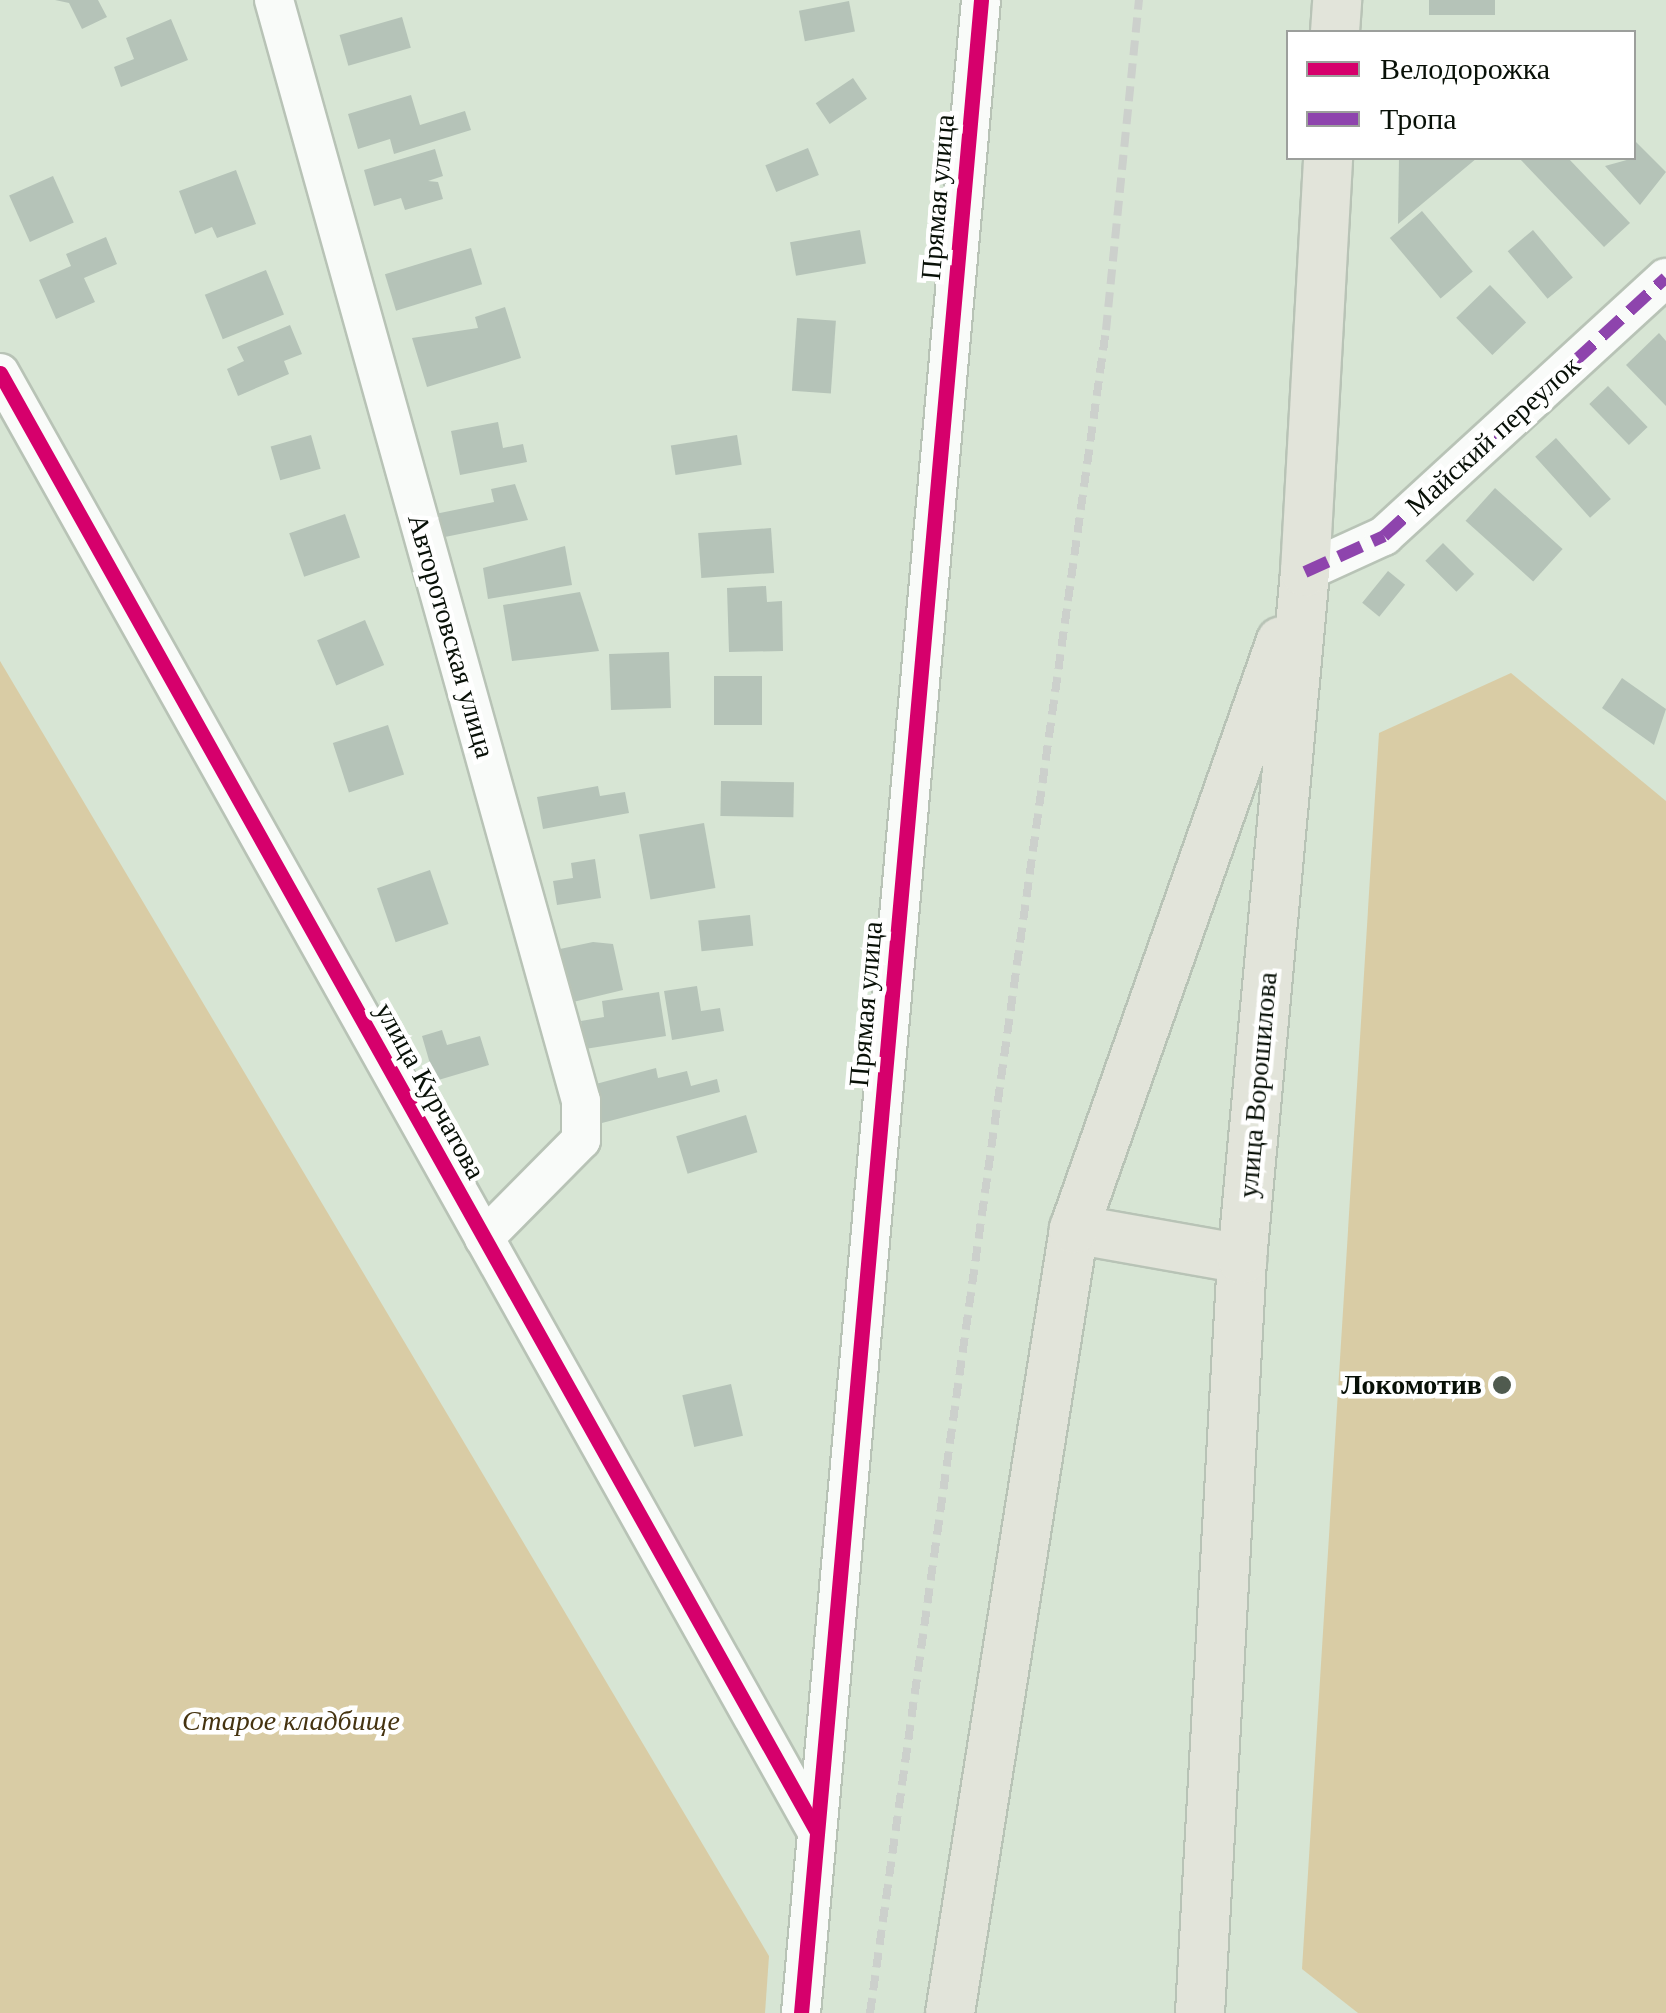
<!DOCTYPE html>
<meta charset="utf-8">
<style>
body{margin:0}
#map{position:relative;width:1666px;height:2013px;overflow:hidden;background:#d7e5d4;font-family:"Times New Roman",serif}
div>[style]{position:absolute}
.green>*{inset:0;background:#d9cca5}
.building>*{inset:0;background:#b5c3b8;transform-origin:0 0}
.roads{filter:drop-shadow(2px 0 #b8c3b6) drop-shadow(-2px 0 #b8c3b6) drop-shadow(0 2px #b8c3b6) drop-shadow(0 -2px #b8c3b6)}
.minor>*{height:38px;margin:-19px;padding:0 19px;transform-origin:19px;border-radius:19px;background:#f9fbf9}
.major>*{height:48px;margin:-24px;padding:0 24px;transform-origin:24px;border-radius:24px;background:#e2e4da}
.rail>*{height:8px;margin-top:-4px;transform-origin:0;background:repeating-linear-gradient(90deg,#ccd0cc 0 15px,transparent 0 23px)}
.quiet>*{height:12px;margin-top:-6px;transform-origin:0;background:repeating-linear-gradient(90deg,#8e44ad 0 25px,transparent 0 37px)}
.cycleway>*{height:15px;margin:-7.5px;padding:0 7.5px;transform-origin:7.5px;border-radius:7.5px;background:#d6006c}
.dots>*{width:28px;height:28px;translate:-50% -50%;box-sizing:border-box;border:5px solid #fff;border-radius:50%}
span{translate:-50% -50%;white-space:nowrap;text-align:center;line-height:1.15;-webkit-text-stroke:9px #fff;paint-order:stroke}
.street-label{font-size:28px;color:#081007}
.poi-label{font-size:28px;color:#081007;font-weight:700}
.right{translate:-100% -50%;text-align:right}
.park-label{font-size:28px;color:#453310;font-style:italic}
.legend{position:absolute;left:1286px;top:30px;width:350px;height:130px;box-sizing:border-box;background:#fff;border:2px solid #9c9f9c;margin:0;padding:12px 18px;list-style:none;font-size:30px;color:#081007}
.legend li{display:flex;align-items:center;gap:20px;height:50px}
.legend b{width:50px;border:2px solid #9c9f9c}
</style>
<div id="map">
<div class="green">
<div style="clip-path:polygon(0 661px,769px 1956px,765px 2013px,0 2013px)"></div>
<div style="clip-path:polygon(1511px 673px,1666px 801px,1666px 2013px,1358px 2013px,1302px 1969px,1379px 733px)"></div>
</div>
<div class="building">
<div style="clip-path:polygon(55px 0,98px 0,107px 17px,82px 29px,69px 3px)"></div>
<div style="left:1429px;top:0;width:66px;height:15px"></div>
<div style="left:849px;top:1px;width:31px;height:51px;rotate:79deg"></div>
<div style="left:402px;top:17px;width:32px;height:65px;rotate:74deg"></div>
<div style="clip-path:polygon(171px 19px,188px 60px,121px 87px,114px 67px,134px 59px,126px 38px)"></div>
<div style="left:853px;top:78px;width:25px;height:45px;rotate:56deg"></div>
<div style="clip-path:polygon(411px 95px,420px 125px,465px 111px,471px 130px,394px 154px,390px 139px,358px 149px,348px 114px)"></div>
<div style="clip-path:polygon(1634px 140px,1666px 172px,1640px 205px,1605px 166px,1634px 158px)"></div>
<div style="left:808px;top:148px;width:29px;height:46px;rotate:68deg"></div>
<div style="clip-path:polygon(435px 149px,443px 176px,428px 181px,438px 182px,443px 199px,405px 210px,401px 198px,374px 206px,364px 170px)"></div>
<div style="clip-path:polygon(1399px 158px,1477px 158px,1398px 224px)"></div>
<div style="clip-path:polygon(1519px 158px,1568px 158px,1630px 223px,1604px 247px)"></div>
<div style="clip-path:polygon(236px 170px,256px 224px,217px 238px,212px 227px,195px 234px,179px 191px)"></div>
<div style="left:53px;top:176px;width:51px;height:48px;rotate:66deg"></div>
<div style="left:1422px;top:211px;width:79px;height:42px;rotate:50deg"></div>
<div style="left:860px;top:230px;width:34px;height:71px;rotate:80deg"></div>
<div style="left:1533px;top:230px;width:62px;height:33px;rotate:50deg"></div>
<div style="clip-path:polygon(106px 237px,117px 264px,84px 278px,95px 302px,56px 319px,39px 280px,71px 266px,66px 254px)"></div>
<div style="left:471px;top:248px;width:38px;height:90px;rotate:73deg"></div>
<div style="left:266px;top:270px;width:48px;height:66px;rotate:68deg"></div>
<div style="left:1490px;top:285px;width:52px;height:47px;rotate:46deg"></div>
<div style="clip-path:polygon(505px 307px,521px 358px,427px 387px,412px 338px,478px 328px,475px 317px)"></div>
<div style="left:797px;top:318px;width:39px;height:73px;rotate:4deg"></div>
<div style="clip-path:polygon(290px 325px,302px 354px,284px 361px,289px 374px,238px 396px,227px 369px,244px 361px,237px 347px)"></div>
<div style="clip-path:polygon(1659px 333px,1666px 341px,1666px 406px,1626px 365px)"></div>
<div style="left:1608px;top:386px;width:57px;height:26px;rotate:46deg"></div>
<div style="clip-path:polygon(498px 422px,503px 448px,523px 444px,527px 462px,460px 475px,451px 431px)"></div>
<div style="left:311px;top:435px;width:35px;height:42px;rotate:74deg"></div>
<div style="left:737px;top:435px;width:30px;height:67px;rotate:81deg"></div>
<div style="left:1556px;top:438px;width:82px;height:28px;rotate:48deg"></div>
<div style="clip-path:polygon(515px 484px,528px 520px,440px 538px,435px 514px,494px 502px,491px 489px)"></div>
<div style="left:1495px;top:488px;width:91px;height:44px;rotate:42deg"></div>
<div style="left:345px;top:514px;width:46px;height:59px;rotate:71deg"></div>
<div style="left:771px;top:528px;width:45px;height:73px;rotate:86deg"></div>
<div style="left:1443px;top:543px;width:44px;height:25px;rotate:45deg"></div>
<div style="clip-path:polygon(565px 546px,572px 585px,488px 599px,483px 568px)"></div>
<div style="left:1388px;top:571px;width:22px;height:41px;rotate:39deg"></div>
<div style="clip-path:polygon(766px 586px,767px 602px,782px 601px,783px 651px,729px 652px,727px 588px)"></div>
<div style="clip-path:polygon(580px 592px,599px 651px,512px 661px,503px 605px)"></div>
<div style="left:365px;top:620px;width:49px;height:52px;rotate:67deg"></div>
<div style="left:669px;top:652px;width:56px;height:60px;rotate:88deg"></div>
<div style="left:762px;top:676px;width:49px;height:48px;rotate:90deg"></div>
<div style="clip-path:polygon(1622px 678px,1666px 709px,1654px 745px,1602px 708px)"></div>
<div style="left:388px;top:725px;width:52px;height:58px;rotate:72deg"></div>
<div style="left:721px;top:781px;width:73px;height:35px;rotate:1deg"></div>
<div style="clip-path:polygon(598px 786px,600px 796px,625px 792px,629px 813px,543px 829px,537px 797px)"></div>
<div style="left:704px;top:823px;width:66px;height:66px;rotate:80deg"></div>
<div style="clip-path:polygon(595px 859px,601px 898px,557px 905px,553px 881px,573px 878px,571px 863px)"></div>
<div style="left:430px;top:870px;width:57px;height:56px;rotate:71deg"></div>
<div style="left:750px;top:915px;width:31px;height:52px;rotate:84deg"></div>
<div style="clip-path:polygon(593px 942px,613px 944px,623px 990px,573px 1002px,560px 949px)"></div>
<div style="clip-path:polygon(697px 986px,701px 1011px,720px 1008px,724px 1031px,672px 1040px,664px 991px)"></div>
<div style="clip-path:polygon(659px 992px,666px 1036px,585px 1049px,581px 1021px,604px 1017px,602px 1001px)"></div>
<div style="clip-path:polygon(442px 1030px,447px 1045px,480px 1036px,489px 1065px,435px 1081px,422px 1036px)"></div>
<div style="clip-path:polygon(656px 1068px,658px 1078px,687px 1071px,691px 1086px,717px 1079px,720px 1092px,602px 1123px,592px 1085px)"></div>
<div style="left:746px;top:1115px;width:39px;height:73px;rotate:73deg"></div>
<div style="left:731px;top:1384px;width:53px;height:50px;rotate:77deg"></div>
</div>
<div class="roads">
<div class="minor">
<div style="left:274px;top:0;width:1143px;rotate:74.42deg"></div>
<div style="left:581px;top:1101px;width:39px;rotate:90deg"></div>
<div style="left:581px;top:1140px;width:138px;rotate:134.7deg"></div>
<div style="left:0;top:373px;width:1672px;rotate:60.75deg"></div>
<div style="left:1305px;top:572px;width:87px;rotate:-24.5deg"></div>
<div style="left:1384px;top:536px;width:382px;rotate:-42.5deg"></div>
<div style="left:801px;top:2013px;width:2021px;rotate:-84.89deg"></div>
</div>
<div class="major">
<div style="left:1335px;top:32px;width:32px;rotate:-86deg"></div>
<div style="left:1074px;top:1229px;width:171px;rotate:10.1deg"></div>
<div style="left:950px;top:2013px;width:794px;rotate:-81.01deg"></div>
<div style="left:1074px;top:1229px;width:623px;rotate:-70.61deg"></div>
<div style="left:1200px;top:2013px;width:755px;rotate:-86.81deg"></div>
<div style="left:1242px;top:1259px;width:690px;rotate:-84.76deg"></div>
<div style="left:1305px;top:572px;width:415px;rotate:-86.8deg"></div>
</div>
</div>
<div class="rail">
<div style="left:870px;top:2013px;width:1699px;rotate:-82.02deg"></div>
<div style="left:1106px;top:330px;width:332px;rotate:-84.3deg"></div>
</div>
<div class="quiet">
<div style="left:1305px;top:572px;width:87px;rotate:-24.5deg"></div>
<div style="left:1384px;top:536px;width:382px;rotate:-42.5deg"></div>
</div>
<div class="cycleway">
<div style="left:0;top:373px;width:1672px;rotate:60.75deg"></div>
<div style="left:801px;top:2013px;width:2021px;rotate:-84.89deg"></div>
</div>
<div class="dots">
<div style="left:1502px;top:1385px;background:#505b4f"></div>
</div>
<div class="street-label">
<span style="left:938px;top:197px;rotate:-85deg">Прямая улица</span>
<span style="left:1493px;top:436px;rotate:-42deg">Майский переулок</span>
<span style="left:451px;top:636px;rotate:74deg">Авторотовская улица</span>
<span style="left:866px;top:1004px;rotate:-85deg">Прямая улица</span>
<span style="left:1258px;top:1085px;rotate:-85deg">улица Ворошилова</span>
<span style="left:430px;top:1091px;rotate:61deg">улица Курчатова</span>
</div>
<div class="poi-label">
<span class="right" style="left:1482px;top:1385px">Локомотив</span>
</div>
<div class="park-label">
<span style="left:291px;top:1721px">Старое кладбище</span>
</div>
<ul class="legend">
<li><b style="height:12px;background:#d6006c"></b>Велодорожка</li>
<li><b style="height:12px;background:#8e44ad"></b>Тропа</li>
</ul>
</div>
